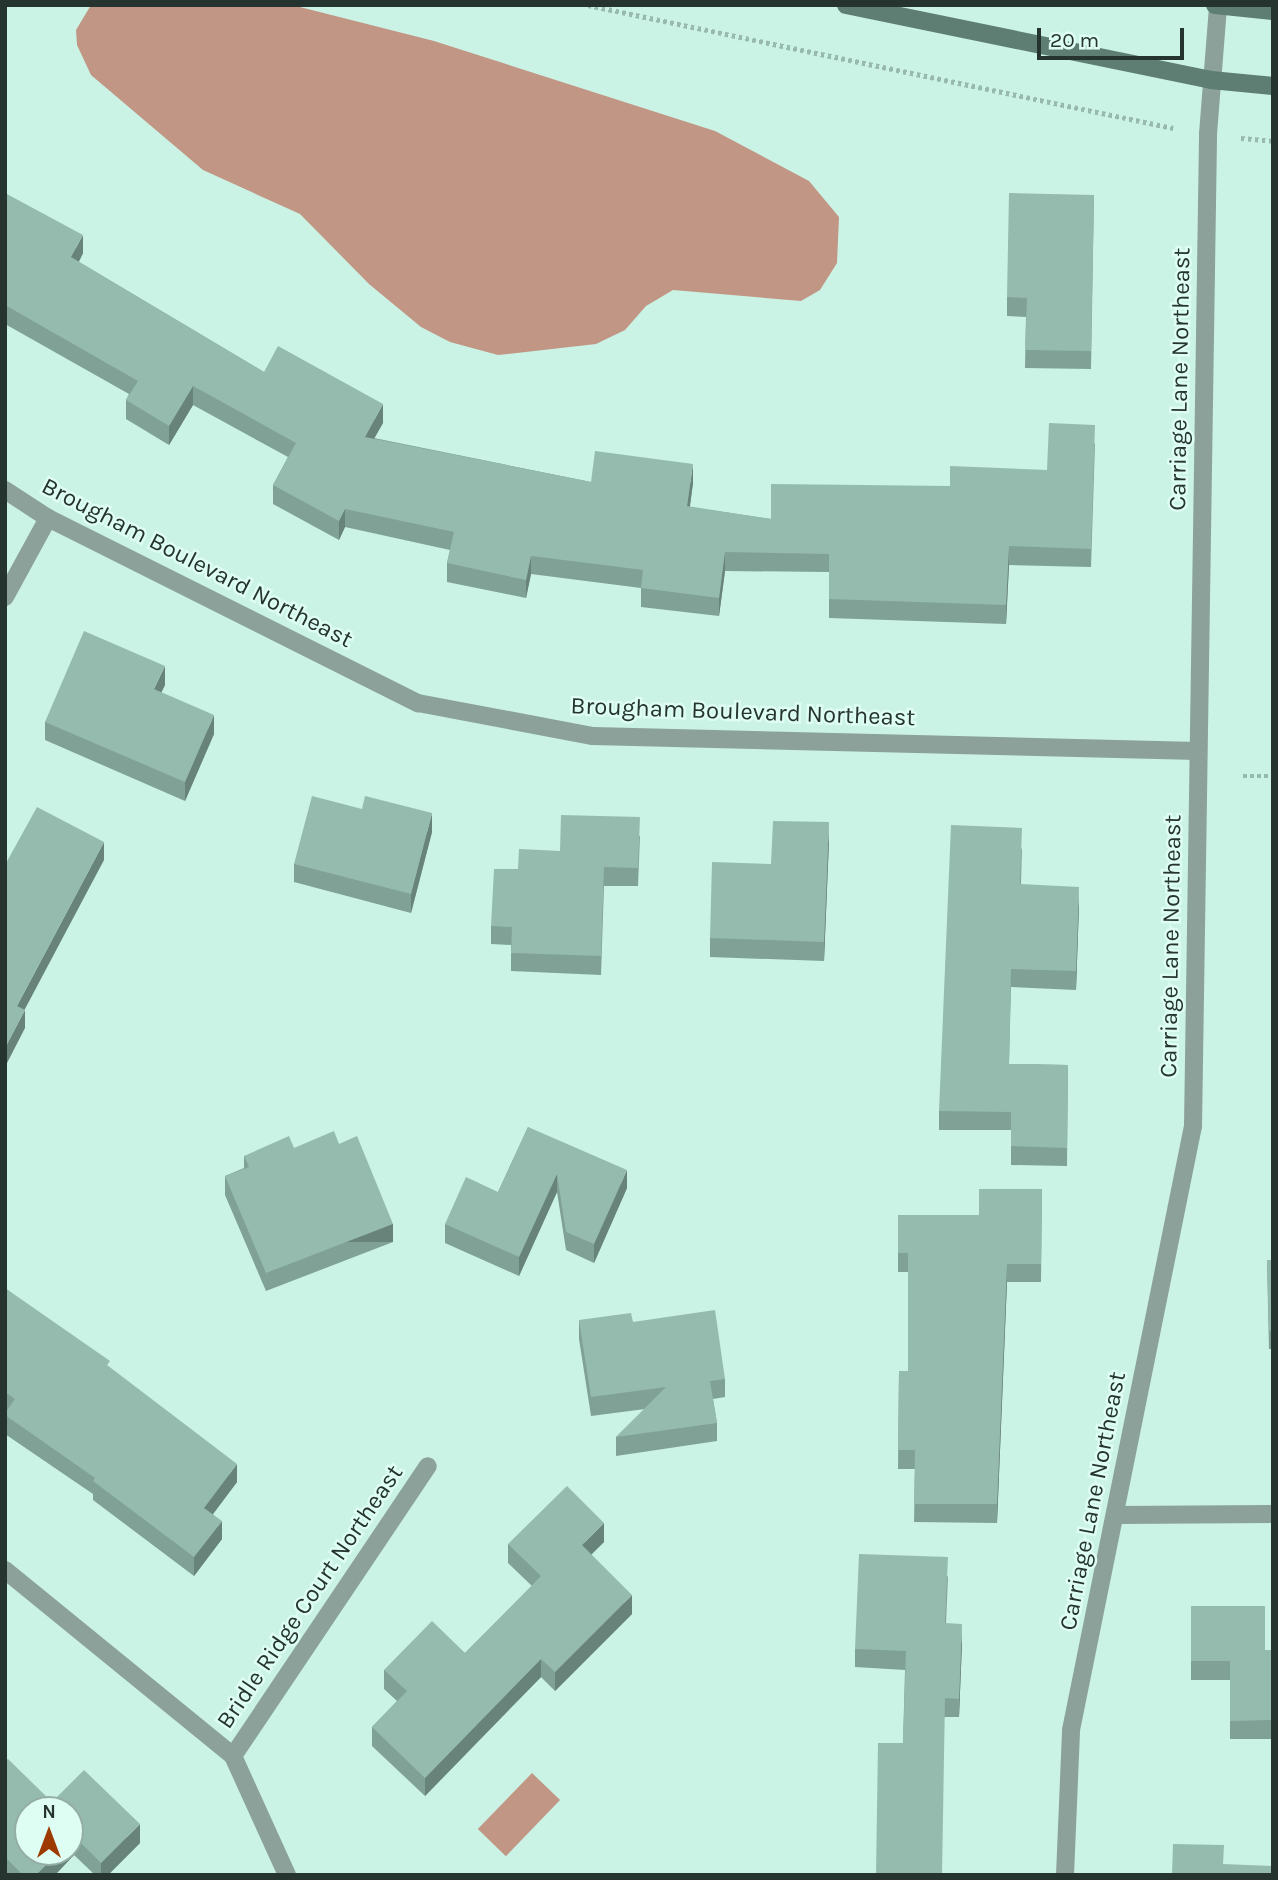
<!DOCTYPE html>
<style>
body{margin:0}
#map{position:relative;width:1278px;height:1880px;overflow:hidden;background:#caf2e5;font-family:Karla,sans-serif}
div>[style]{position:absolute}
.water>*{inset:0;background:#c29684;transform-origin:0 0}
.path>*{height:4.5px;margin-top:-2.25px;transform-origin:0;background:repeating-linear-gradient(90deg,#98b9ae 0 3.5px,transparent 0 7px)}
.street>*{height:18px;margin:-9px;padding:0 9px;transform-origin:9px;border-radius:9px;background:#8ba19a}
.secondary>*{height:18px;margin:-9px;padding:0 9px;transform-origin:9px;border-radius:9px;background:#5e7e74}
.wall>*{inset:0;background:#80a196}
.shaded-wall>*{inset:0;background:#68837a;transform-origin:0 0}
.building>*{inset:0;background:#95bbae}
span{translate:-50% -50%;white-space:nowrap;text-align:center;line-height:1.15;-webkit-text-stroke:5px #defdf3;paint-order:stroke}
.street-label{font-size:24px;color:#25342f}
.frame{position:absolute;inset:0;border:7px solid #25342f;pointer-events:none}
.north{position:absolute;left:14px;top:1796px;width:70px;height:70px;box-sizing:border-box;background:#defdf3;border:2px solid #94ada5;border-radius:50%;rotate:0deg;font-size:19px;font-weight:700;line-height:28px;text-align:center;color:#25342f}
.north::after{content:'';display:block;margin:auto;width:24px;height:32px;background:#9d3a00;clip-path:polygon(50% 0,100% 100%,50% 72%,0 100%)}
.scale{position:absolute;left:1037px;top:28px;width:147px;height:32px;box-sizing:border-box;border:4px solid #25342f;border-top:0;padding-left:9px;font-size:21px;line-height:24px;white-space:nowrap;color:#25342f;-webkit-text-stroke:5px #defdf3;paint-order:stroke}
</style>
<div id="map">
<div class="water">
<div style="clip-path:polygon(91px 5px,292px 5px,434px 41px,715px 131px,809px 181px,839px 217px,837px 263px,820px 290px,801px 301px,673px 290px,646px 306px,625px 330px,596px 344px,498px 355px,450px 342px,421px 327px,369px 284px,300px 214px,203px 170px,91px 75px,77px 45px,76px 30px)"></div>
<div style="left:532px;top:1773px;width:39px;height:78px;rotate:44deg"></div>
</div>
<div class="path">
<div style="left:588px;top:5px;width:598px;rotate:11.87deg"></div>
<div style="left:1241px;top:138px;width:32px;rotate:5deg"></div>
<div style="left:1243px;top:776px;width:30px"></div>
</div>
<div class="street">
<div style="left:5px;top:490px;width:51px;rotate:33.1deg"></div>
<div style="left:48px;top:518px;width:414px;rotate:26.6deg"></div>
<div style="left:418px;top:703px;width:178px;rotate:10.7deg"></div>
<div style="left:593px;top:736px;width:605px;rotate:1.42deg"></div>
<div style="left:5px;top:597px;width:90px;rotate:-61.4deg"></div>
<div style="left:1116px;top:1515px;width:157px;rotate:-0.4deg"></div>
<div style="left:5px;top:1570px;width:294px;rotate:39.2deg"></div>
<div style="left:233px;top:1756px;width:131px;rotate:65.6deg"></div>
<div style="left:233px;top:1756px;width:349px;rotate:-56.1deg"></div>
<div style="left:1065px;top:1875px;width:145px;rotate:-87.6deg"></div>
<div style="left:1071px;top:1730px;width:616px;rotate:-78.58deg"></div>
<div style="left:1193px;top:1126px;width:992px;rotate:-89.13deg"></div>
<div style="left:1208px;top:134px;width:128px;rotate:-85.5deg"></div>
</div>
<div class="secondary">
<div style="left:846px;top:5px;width:373px;rotate:11.6deg"></div>
<div style="left:1211px;top:80px;width:62px;rotate:5.5deg"></div>
<div style="left:1215px;top:5px;width:58px;rotate:5.9deg"></div>
</div>
<div class="wall">
<div style="clip-path:polygon(5px 193px,83px 253px,79px 262px,264px 372px,383px 423px,374px 438px,591px 482px,693px 483px,690px 507px,771px 519px,950px 486px,1047px 470px,1095px 443px,1091px 567px,1009px 565px,1006px 624px,829px 618px,829px 572px,725px 571px,719px 616px,641px 607px,641px 588px,531px 574px,526px 598px,447px 582px,447px 563px,450px 550px,345px 527px,339px 540px,273px 504px,273px 485px,288px 457px,193px 405px,169px 445px,126px 419px,126px 400px,129px 394px,5px 324px)"></div>
<div style="clip-path:polygon(1094px 195px,1091px 369px,1025px 368px,1026px 317px,1007px 316px,1007px 297px)"></div>
<div style="clip-path:polygon(165px 685px,161px 692px,214px 734px,185px 801px,45px 740px,45px 722px)"></div>
<div style="clip-path:polygon(432px 832px,411px 913px,294px 882px,294px 864px)"></div>
<div style="clip-path:polygon(640px 836px,638px 886px,604px 886px,601px 975px,511px 971px,511px 945px,491px 944px,491px 926px,518px 869px,560px 851px)"></div>
<div style="clip-path:polygon(829px 841px,824px 961px,710px 957px,710px 938px)"></div>
<div style="clip-path:polygon(1022px 847px,1021px 884px,1079px 905px,1076px 990px,1011px 987px,1009px 1064px,1068px 1065px,1067px 1166px,1011px 1165px,1011px 1130px,939px 1130px,939px 1111px)"></div>
<div style="clip-path:polygon(528px 1127px,627px 1188px,594px 1263px,566px 1250px,557px 1192px,519px 1276px,445px 1243px,445px 1224px,498px 1192px)"></div>
<div style="clip-path:polygon(294px 1148px,393px 1242px,266px 1291px,225px 1195px,225px 1176px,244px 1168px,244px 1156px)"></div>
<div style="clip-path:polygon(1042px 1189px,1041px 1282px,1007px 1282px,997px 1523px,914px 1522px,915px 1469px,898px 1469px,899px 1371px,908px 1371px,908px 1272px,898px 1272px,898px 1215px,979px 1215px)"></div>
<div style="clip-path:polygon(1267px 1260px,1273px 1260px,1273px 1349px,1269px 1349px)"></div>
<div style="clip-path:polygon(5px 1288px,110px 1368px,237px 1482px,213px 1514px,222px 1539px,194px 1576px,93px 1500px,93px 1494px,5px 1434px,5px 1413px,6px 1412px,5px 1411px)"></div>
<div style="clip-path:polygon(579px 1320px,633px 1322px,725px 1379px,725px 1397px,713px 1399px,717px 1423px,717px 1441px,616px 1456px,616px 1437px,645px 1409px,591px 1416px,579px 1339px)"></div>
<div style="clip-path:polygon(604px 1542px,591px 1554px,632px 1614px,555px 1691px,541px 1677px,425px 1796px,372px 1746px,372px 1727px,397px 1701px,384px 1689px,384px 1670px,465px 1653px,532px 1586px,508px 1563px,508px 1544px)"></div>
<div style="clip-path:polygon(948px 1576px,946px 1624px,962px 1643px,959px 1717px,945px 1717px,903px 1743px,905px 1670px,855px 1667px,855px 1649px)"></div>
<div style="clip-path:polygon(1191px 1606px,1265px 1650px,1273px 1650px,1273px 1739px,1230px 1739px,1230px 1680px,1191px 1680px)"></div>
<div style="clip-path:polygon(5px 1761px,52px 1802px,140px 1843px,108px 1875px,95px 1875px,74px 1855px,55px 1875px,5px 1875px)"></div>
</div>
<div class="shaded-wall">
<div style="clip-path:polygon(83px 235px,83px 253px,71px 276px,71px 257px)"></div>
<div style="clip-path:polygon(193px 386px,193px 405px,169px 445px,169px 426px)"></div>
<div style="clip-path:polygon(383px 404px,383px 423px,365px 455px,365px 437px)"></div>
<div style="clip-path:polygon(693px 464px,693px 483px,687px 525px,687px 506px)"></div>
<div style="clip-path:polygon(345px 509px,345px 527px,339px 540px,339px 521px)"></div>
<div style="clip-path:polygon(1009px 546px,1009px 565px,1006px 624px,1006px 605px)"></div>
<div style="clip-path:polygon(725px 552px,725px 571px,719px 616px,719px 598px)"></div>
<div style="clip-path:polygon(531px 556px,531px 574px,526px 598px,526px 580px)"></div>
<div style="clip-path:polygon(165px 666px,165px 685px,154px 708px,154px 689px)"></div>
<div style="clip-path:polygon(214px 715px,214px 734px,185px 801px,185px 782px)"></div>
<div style="clip-path:polygon(432px 813px,432px 832px,411px 913px,411px 894px)"></div>
<div style="clip-path:polygon(829px 822px,829px 841px,824px 961px,824px 942px)"></div>
<div style="clip-path:polygon(104px 842px,104px 860px,17px 1024px,17px 1006px)"></div>
<div style="clip-path:polygon(1079px 887px,1079px 905px,1076px 990px,1076px 971px)"></div>
<div style="clip-path:polygon(25px 1010px,25px 1028px,5px 1067px,5px 1048px)"></div>
<div style="clip-path:polygon(627px 1170px,627px 1188px,594px 1263px,594px 1244px)"></div>
<div style="clip-path:polygon(557px 1174px,557px 1192px,519px 1276px,519px 1257px)"></div>
<div style="left:393px;top:1224px;width:18px;height:136px;rotate:90deg"></div>
<div style="clip-path:polygon(1007px 1264px,1007px 1282px,997px 1523px,997px 1504px)"></div>
<div style="clip-path:polygon(237px 1464px,237px 1482px,204px 1526px,204px 1508px)"></div>
<div style="clip-path:polygon(222px 1521px,222px 1539px,194px 1576px,194px 1557px)"></div>
<div style="clip-path:polygon(604px 1523px,604px 1542px,582px 1564px,582px 1545px)"></div>
<div style="clip-path:polygon(632px 1595px,632px 1614px,555px 1691px,555px 1672px)"></div>
<div style="clip-path:polygon(962px 1624px,962px 1643px,959px 1717px,959px 1699px)"></div>
<div style="clip-path:polygon(541px 1659px,541px 1677px,425px 1796px,425px 1778px)"></div>
<div style="clip-path:polygon(140px 1824px,140px 1843px,108px 1875px,101px 1875px,101px 1863px)"></div>
<div style="clip-path:polygon(74px 1836px,74px 1855px,55px 1875px,36px 1875px,59px 1852px,70px 1852px,70px 1841px)"></div>
</div>
<div class="building">
<div style="clip-path:polygon(5px 193px,83px 235px,71px 257px,264px 372px,278px 346px,383px 404px,365px 437px,591px 482px,595px 451px,693px 464px,687px 506px,771px 519px,771px 484px,950px 486px,950px 466px,1047px 470px,1049px 423px,1095px 425px,1091px 549px,1009px 546px,1006px 605px,829px 599px,829px 554px,725px 552px,719px 598px,641px 588px,643px 570px,531px 556px,526px 580px,447px 563px,454px 532px,345px 509px,339px 521px,273px 485px,296px 443px,193px 386px,169px 426px,126px 400px,138px 381px,5px 305px)"></div>
<div style="clip-path:polygon(1009px 193px,1094px 195px,1091px 351px,1025px 350px,1027px 298px,1007px 297px)"></div>
<div style="clip-path:polygon(84px 631px,165px 666px,154px 689px,214px 715px,185px 782px,45px 722px)"></div>
<div style="clip-path:polygon(312px 796px,362px 809px,365px 796px,432px 813px,411px 894px,294px 864px)"></div>
<div style="clip-path:polygon(37px 807px,104px 842px,17px 1006px,25px 1010px,5px 1048px,5px 865px)"></div>
<div style="clip-path:polygon(561px 815px,640px 817px,638px 868px,604px 867px,601px 956px,511px 953px,512px 927px,491px 926px,494px 869px,518px 869px,519px 849px,560px 851px)"></div>
<div style="clip-path:polygon(773px 821px,829px 822px,824px 942px,710px 938px,712px 862px,771px 864px)"></div>
<div style="clip-path:polygon(951px 825px,1022px 828px,1020px 884px,1079px 887px,1076px 971px,1011px 969px,1009px 1064px,1068px 1065px,1067px 1148px,1011px 1146px,1011px 1112px,939px 1111px)"></div>
<div style="clip-path:polygon(528px 1127px,627px 1170px,594px 1244px,566px 1232px,557px 1174px,519px 1257px,445px 1224px,466px 1177px,498px 1192px)"></div>
<div style="clip-path:polygon(334px 1131px,339px 1144px,357px 1136px,393px 1224px,266px 1273px,225px 1176px,249px 1167px,244px 1156px,289px 1136px,294px 1148px)"></div>
<div style="clip-path:polygon(979px 1189px,1042px 1189px,1041px 1264px,1007px 1264px,997px 1504px,914px 1504px,915px 1450px,898px 1450px,899px 1371px,908px 1371px,908px 1253px,898px 1253px,898px 1215px,979px 1215px)"></div>
<div style="clip-path:polygon(1267px 1260px,1273px 1260px,1273px 1330px,1269px 1331px)"></div>
<div style="clip-path:polygon(5px 1288px,110px 1361px,107px 1365px,237px 1464px,204px 1508px,222px 1521px,194px 1557px,93px 1481px,95px 1478px,5px 1415px,5px 1413px,15px 1399px,5px 1392px)"></div>
<div style="clip-path:polygon(715px 1310px,725px 1379px,710px 1381px,717px 1423px,616px 1437px,666px 1387px,591px 1397px,579px 1320px,631px 1313px,633px 1322px)"></div>
<div style="clip-path:polygon(567px 1486px,604px 1523px,582px 1545px,632px 1595px,555px 1672px,541px 1659px,425px 1778px,372px 1727px,407px 1691px,384px 1670px,432px 1621px,465px 1653px,541px 1576px,508px 1544px)"></div>
<div style="clip-path:polygon(859px 1554px,948px 1557px,945px 1623px,962px 1624px,959px 1699px,945px 1698px,942px 1875px,876px 1875px,878px 1743px,903px 1743px,906px 1651px,855px 1649px)"></div>
<div style="clip-path:polygon(1191px 1606px,1265px 1606px,1265px 1650px,1273px 1650px,1273px 1720px,1230px 1721px,1230px 1661px,1191px 1661px)"></div>
<div style="clip-path:polygon(8px 1759px,52px 1802px,84px 1770px,140px 1824px,101px 1863px,74px 1836px,70px 1841px,70px 1810px,28px 1810px,28px 1852px,59px 1852px,36px 1875px,23px 1875px,5px 1857px,5px 1761px)"></div>
<div style="clip-path:polygon(1173px 1844px,1224px 1845px,1223px 1864px,1273px 1866px,1273px 1875px,1172px 1875px)"></div>
</div>
<div class="street-label">
<span style="left:1180px;top:379px;rotate:-89deg">Carriage Lane Northeast</span>
<span style="left:197px;top:563px;rotate:27deg">Brougham Boulevard Northeast</span>
<span style="left:743px;top:712px;rotate:2deg">Brougham Boulevard Northeast</span>
<span style="left:1171px;top:946px;rotate:-89deg">Carriage Lane Northeast</span>
<span style="left:1093px;top:1501px;rotate:-79deg">Carriage Lane Northeast</span>
<span style="left:310px;top:1597px;rotate:-56deg">Bridle Ridge Court Northeast</span>
</div>
<div class="frame"></div>
<div class="north">N</div>
<div class="scale">20 m</div>
</div>
